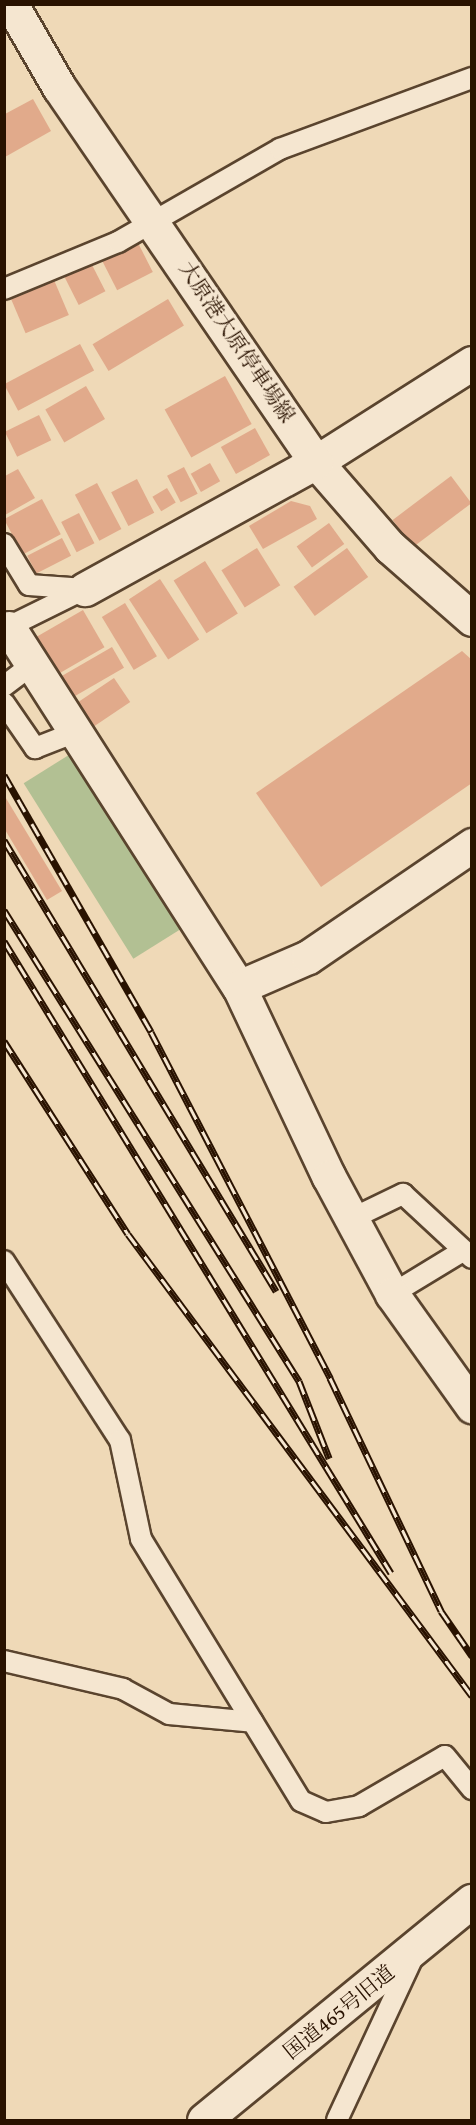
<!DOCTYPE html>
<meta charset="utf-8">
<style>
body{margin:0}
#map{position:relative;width:476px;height:2125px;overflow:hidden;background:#efd9b7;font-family:"Gentium Book Plus","Noto Serif JP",serif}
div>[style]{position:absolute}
.green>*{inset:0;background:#b2c093;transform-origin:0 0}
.building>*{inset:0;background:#e1aa8b;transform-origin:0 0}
.roads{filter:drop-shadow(2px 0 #5a442e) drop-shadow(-2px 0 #5a442e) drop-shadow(0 2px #5a442e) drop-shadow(0 -2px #5a442e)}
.service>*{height:20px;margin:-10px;padding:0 10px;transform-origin:10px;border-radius:10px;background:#f5e6d0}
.minor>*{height:33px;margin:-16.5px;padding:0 16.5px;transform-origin:16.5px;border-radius:16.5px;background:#f5e6d0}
.tertiary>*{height:33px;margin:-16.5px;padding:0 16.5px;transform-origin:16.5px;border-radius:16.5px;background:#f5e6d0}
.secondary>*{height:33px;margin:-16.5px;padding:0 16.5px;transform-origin:16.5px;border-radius:16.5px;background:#f5e6d0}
.rail>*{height:7px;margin-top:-3.5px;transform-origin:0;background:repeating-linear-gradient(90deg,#f5e6d0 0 14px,#291200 0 28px);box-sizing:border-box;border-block:2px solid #291200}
span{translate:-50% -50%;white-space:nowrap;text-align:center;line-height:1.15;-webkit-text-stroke:5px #f5e6d0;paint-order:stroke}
.street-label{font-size:21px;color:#291200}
.frame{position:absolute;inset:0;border:6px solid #291200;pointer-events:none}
</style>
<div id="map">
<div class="green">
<div style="left:72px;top:753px;width:207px;height:57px;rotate:58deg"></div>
</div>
<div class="building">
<div style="clip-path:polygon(33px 99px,51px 131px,5px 157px,5px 114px)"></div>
<div style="left:136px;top:239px;width:37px;height:40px;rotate:63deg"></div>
<div style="left:90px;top:261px;width:34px;height:30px;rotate:63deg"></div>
<div style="left:54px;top:280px;width:38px;height:47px;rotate:67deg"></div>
<div style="left:168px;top:299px;width:31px;height:88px;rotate:59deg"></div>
<div style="left:80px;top:344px;width:30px;height:86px;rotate:62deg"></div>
<div style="left:225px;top:376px;width:55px;height:69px;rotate:61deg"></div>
<div style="left:86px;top:386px;width:38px;height:47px;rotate:60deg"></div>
<div style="left:39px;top:415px;width:28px;height:38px;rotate:64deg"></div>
<div style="left:255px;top:428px;width:31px;height:39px;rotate:61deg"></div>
<div style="left:210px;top:463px;width:21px;height:22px;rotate:61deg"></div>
<div style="left:184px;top:467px;width:30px;height:19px;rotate:63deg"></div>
<div style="clip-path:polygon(18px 469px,35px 498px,5px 515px,5px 476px)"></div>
<div style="left:451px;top:476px;width:34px;height:73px;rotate:53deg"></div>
<div style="left:137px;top:479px;width:38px;height:29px;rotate:63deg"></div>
<div style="left:97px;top:483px;width:52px;height:25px;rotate:62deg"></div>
<div style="left:167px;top:488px;width:17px;height:17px;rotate:59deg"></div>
<div style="left:42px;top:499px;width:40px;height:43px;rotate:62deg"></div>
<div style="clip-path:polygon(291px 501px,310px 506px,317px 519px,263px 549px,249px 526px)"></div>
<div style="left:79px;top:513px;width:34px;height:20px;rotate:63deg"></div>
<div style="left:329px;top:523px;width:26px;height:40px;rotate:54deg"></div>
<div style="left:62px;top:538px;width:20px;height:39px;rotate:63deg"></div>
<div style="left:257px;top:548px;width:44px;height:42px;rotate:58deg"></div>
<div style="left:347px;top:548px;width:36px;height:66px;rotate:54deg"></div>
<div style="left:205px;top:561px;width:62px;height:37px;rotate:58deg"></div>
<div style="left:160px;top:579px;width:72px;height:37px;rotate:57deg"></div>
<div style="left:125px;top:603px;width:62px;height:27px;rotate:59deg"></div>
<div style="left:83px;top:610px;width:43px;height:59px;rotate:60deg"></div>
<div style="left:112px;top:647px;width:24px;height:65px;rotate:60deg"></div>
<div style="clip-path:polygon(462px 651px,472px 660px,472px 783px,321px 887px,256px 793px)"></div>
<div style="left:114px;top:678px;width:29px;height:52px;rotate:56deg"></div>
<div style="clip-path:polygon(4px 795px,62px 891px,47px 900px,4px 828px)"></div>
</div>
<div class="roads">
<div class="service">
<div style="left:4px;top:289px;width:123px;rotate:-22.4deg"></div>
<div style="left:118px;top:242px;width:187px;rotate:-29.9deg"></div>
<div style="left:280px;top:149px;width:205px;rotate:-20.3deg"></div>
<div style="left:4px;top:544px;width:48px;rotate:58.6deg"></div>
<div style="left:29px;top:585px;width:56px;rotate:4.1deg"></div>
<div style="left:4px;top:629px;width:90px;rotate:-26.3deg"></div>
<div style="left:4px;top:686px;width:36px;rotate:-37deg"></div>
<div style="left:4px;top:703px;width:55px;rotate:55.4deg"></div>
<div style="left:35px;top:748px;width:44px;rotate:-21.3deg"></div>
<div style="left:351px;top:1219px;width:58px;rotate:-25.7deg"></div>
<div style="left:403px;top:1194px;width:94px;rotate:42.8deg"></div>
<div style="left:4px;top:1261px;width:213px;rotate:57.1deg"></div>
<div style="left:120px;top:1440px;width:101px;rotate:78deg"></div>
<div style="left:141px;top:1539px;width:307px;rotate:58.6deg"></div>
<div style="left:301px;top:1801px;width:27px;rotate:24deg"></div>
<div style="left:326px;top:1812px;width:34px;rotate:-10deg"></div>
<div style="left:359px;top:1806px;width:99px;rotate:-30.2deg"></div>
<div style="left:445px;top:1756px;width:43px;rotate:50.7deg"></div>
<div style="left:392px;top:1294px;width:81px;rotate:-31.3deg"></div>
<div style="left:4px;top:1661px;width:122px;rotate:13.2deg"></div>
<div style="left:123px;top:1689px;width:52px;rotate:28.5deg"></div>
<div style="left:169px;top:1714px;width:84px;rotate:5.4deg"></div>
<div style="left:337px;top:2120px;width:182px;rotate:-65deg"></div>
</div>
<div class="minor">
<div style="left:9px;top:628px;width:426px;rotate:57.4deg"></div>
<div style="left:239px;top:987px;width:210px;rotate:64.7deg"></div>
<div style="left:329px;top:1177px;width:133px;rotate:61.7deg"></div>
<div style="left:392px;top:1294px;width:138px;rotate:54.5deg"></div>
<div style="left:239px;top:987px;width:75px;rotate:-23.5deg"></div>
<div style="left:308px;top:957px;width:199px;rotate:-34.3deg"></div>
</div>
<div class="tertiary">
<div style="left:472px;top:363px;width:185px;rotate:147.6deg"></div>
<div style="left:316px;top:462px;width:113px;rotate:49deg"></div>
<div style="left:390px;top:547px;width:109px;rotate:41.3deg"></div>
<div style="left:204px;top:2120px;width:346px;rotate:-39.3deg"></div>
</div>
<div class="secondary">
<div style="left:11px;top:4px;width:96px;rotate:60deg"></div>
<div style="left:59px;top:87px;width:455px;rotate:55.6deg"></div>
<div style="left:316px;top:462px;width:264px;rotate:151.2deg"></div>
</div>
</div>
<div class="rail">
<div style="left:4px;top:775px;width:296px;rotate:60.2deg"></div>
<div style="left:151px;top:1032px;width:390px;rotate:62.6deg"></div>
<div style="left:330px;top:1378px;width:258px;rotate:64.5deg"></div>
<div style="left:441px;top:1611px;width:55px;rotate:55.4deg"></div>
<div style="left:4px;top:840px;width:527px;rotate:58.91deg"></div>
<div style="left:4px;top:910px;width:556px;rotate:57.94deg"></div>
<div style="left:299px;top:1381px;width:83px;rotate:68.7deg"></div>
<div style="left:4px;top:941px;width:741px;rotate:58.52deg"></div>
<div style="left:4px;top:1041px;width:229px;rotate:57.3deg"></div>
<div style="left:128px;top:1234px;width:576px;rotate:53.33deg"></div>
</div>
<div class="street-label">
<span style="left:237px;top:342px;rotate:56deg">大原港大原停車場線</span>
<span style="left:339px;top:2012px;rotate:-39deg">国道465号旧道</span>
</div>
<div class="frame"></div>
</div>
